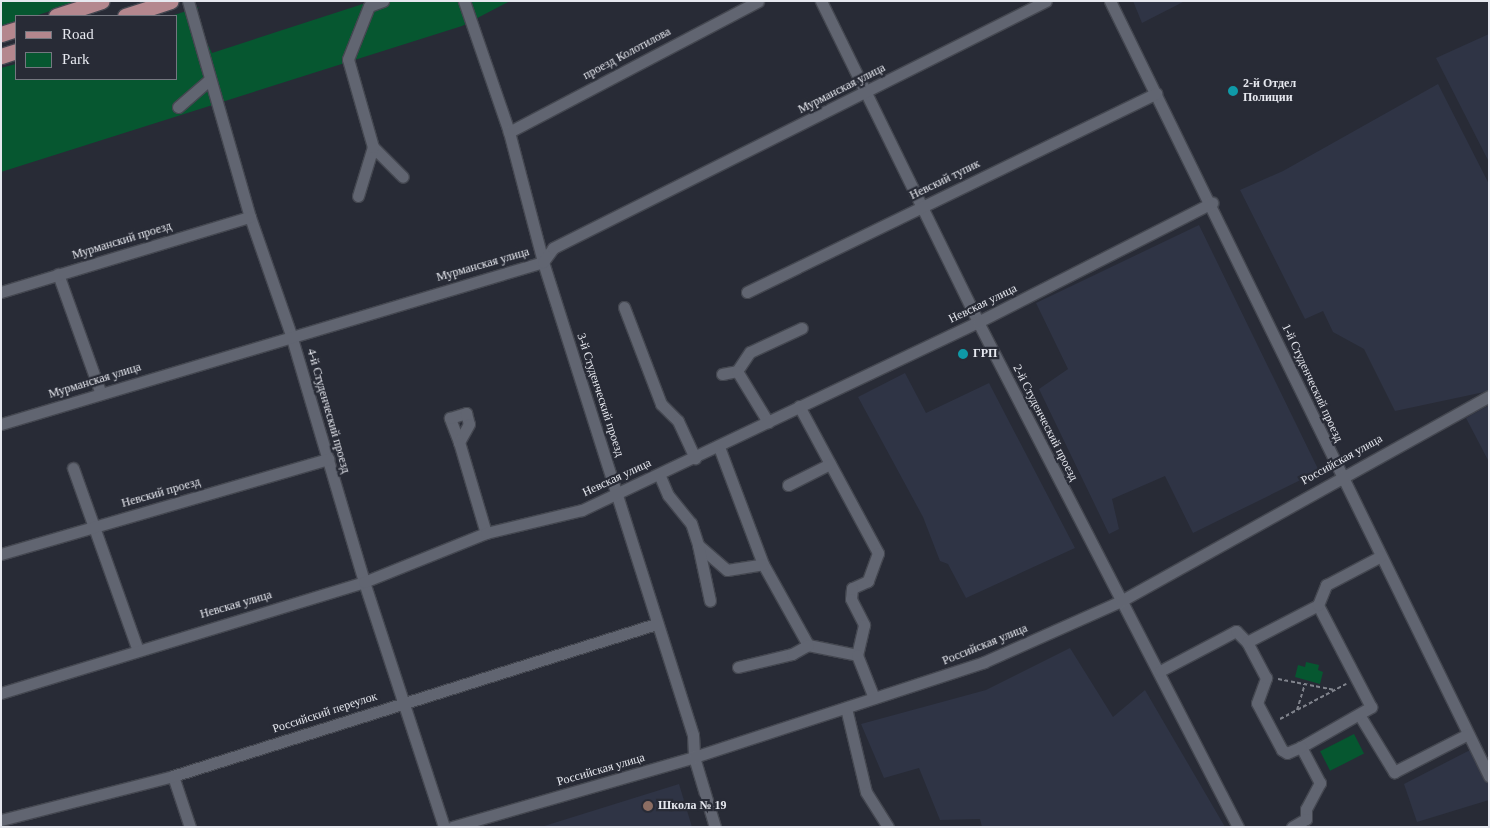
<!DOCTYPE html>
<meta charset="utf-8">
<style>
body{margin:0}
#map{position:relative;width:1490px;height:828px;overflow:hidden;background:#282b36;font-family:"Times New Roman",serif}
div>[style]{position:absolute}
.built>*{inset:0;background:#2f3445}
.green>*{inset:0;background:#065730;transform-origin:0 0}
.path>*{height:2px;margin-top:-1px;transform-origin:0;background:repeating-linear-gradient(90deg,#80838c 0 4px,transparent 0 6.5px)}
.roads{filter:drop-shadow(1px 0 #444750) drop-shadow(-1px 0 #444750) drop-shadow(0 1px #444750) drop-shadow(0 -1px #444750)}
.minor>*{height:11px;margin:-5.5px;padding:0 5.5px;transform-origin:5.5px;border-radius:5.5px;background:#616571}
.major>*{height:15px;margin:-7.5px;padding:0 7.5px;transform-origin:7.5px;border-radius:7.5px;background:#b4878e}
.dots>*{width:14px;height:14px;translate:-50% -50%;box-sizing:border-box;border:2px solid #282b36;border-radius:50%}
span{translate:-50% -50%;white-space:nowrap;text-align:center;line-height:1.15;-webkit-text-stroke:4.5px #282b36;paint-order:stroke}
.street-label{font-size:12px;color:#e6e8ef}
.poi-label{font-size:12px;color:#e6e8ef;font-weight:700}
.left{translate:0 -50%;text-align:left}
.frame{position:absolute;inset:0;border:2px solid #e6e8ef;pointer-events:none}
.legend{position:absolute;left:15px;top:15px;width:162px;height:65px;box-sizing:border-box;background:#282b36;border:1px solid #747780;margin:0;padding:6px 9px;list-style:none;font-size:15px;color:#e6e8ef}
.legend li{display:flex;align-items:center;gap:10px;height:25px}
.legend b{width:25px;border:1px solid #747780}
</style>
<div id="map">
<div class="built">
<div style="clip-path:polygon(1133px 1px,1185px 1px,1142px 23px)"></div>
<div style="clip-path:polygon(1489px 34px,1489px 162px,1436px 58px)"></div>
<div style="clip-path:polygon(1438px 84px,1489px 184px,1489px 391px,1395px 411px,1364px 349px,1333px 332px,1323px 311px,1305px 319px,1240px 190px,1283px 171px)"></div>
<div style="clip-path:polygon(1199px 225px,1319px 471px,1193px 533px,1165px 476px,1112px 499px,1119px 529px,1109px 534px,1039px 389px,1068px 369px,1036px 303px)"></div>
<div style="clip-path:polygon(905px 373px,926px 413px,989px 383px,1075px 548px,966px 598px,948px 564px,940px 561px,923px 517px,858px 397px)"></div>
<div style="clip-path:polygon(1489px 405px,1489px 462px,1466px 418px)"></div>
<div style="clip-path:polygon(1070px 648px,1113px 717px,1145px 690px,1225px 827px,982px 827px,980px 819px,940px 820px,919px 768px,884px 778px,861px 724px,986px 690px)"></div>
<div style="clip-path:polygon(1472px 749px,1489px 785px,1489px 800px,1417px 822px,1404px 784px)"></div>
<div style="clip-path:polygon(679px 784px,692px 827px,541px 827px)"></div>
</div>
<div class="green">
<div style="clip-path:polygon(1px 1px,81px 1px,35px 16px,16px 16px,16px 23px,1px 28px)"></div>
<div style="clip-path:polygon(372px 1px,510px 1px,462px 26px,1px 172px,1px 68px,16px 64px,16px 79px,176px 79px,176px 16px,171px 16px,199px 7px,193px 14px,212px 53px)"></div>
<div style="clip-path:polygon(1306px 662px,1319px 665px,1318px 670px,1323px 672px,1320px 684px,1295px 677px,1298px 665px,1305px 667px)"></div>
<div style="left:1354px;top:734px;width:22px;height:38px;rotate:63deg"></div>
</div>
<div class="path">
<div style="left:1278px;top:679px;width:58px;rotate:10.9deg"></div>
<div style="left:1297px;top:710px;width:28px;rotate:-73deg"></div>
<div style="left:1280px;top:719px;width:75px;rotate:-27.9deg"></div>
</div>
<div class="roads">
<div class="minor">
<div style="left:188px;top:1px;width:225px;rotate:74deg"></div>
<div style="left:250px;top:217px;width:125px;rotate:70.8deg"></div>
<div style="left:291px;top:335px;width:258px;rotate:73.5deg"></div>
<div style="left:364px;top:582px;width:258px;rotate:71.9deg"></div>
<div style="left:464px;top:1px;width:139px;rotate:71deg"></div>
<div style="left:509px;top:132px;width:134px;rotate:75.3deg"></div>
<div style="left:543px;top:262px;width:496px;rotate:72.4deg"></div>
<div style="left:693px;top:735px;width:22px;rotate:87deg"></div>
<div style="left:694px;top:757px;width:73px;rotate:73.3deg"></div>
<div style="left:821px;top:1px;width:357px;rotate:63.9deg"></div>
<div style="left:978px;top:322px;width:568px;rotate:62.76deg"></div>
<div style="left:1110px;top:1px;width:863px;rotate:63.94deg"></div>
<div style="left:178px;top:107px;width:41px;rotate:-41.1deg"></div>
<div style="left:509px;top:132px;width:281px;rotate:-27.7deg"></div>
<div style="left:373px;top:147px;width:42px;rotate:45deg"></div>
<div style="left:358px;top:196px;width:51px;rotate:-73deg"></div>
<div style="left:373px;top:147px;width:91px;rotate:-105.9deg"></div>
<div style="left:348px;top:59px;width:57px;rotate:-68.4deg"></div>
<div style="left:369px;top:6px;width:15px;rotate:-20deg"></div>
<div style="left:58px;top:274px;width:127px;rotate:70.3deg"></div>
<div style="left:1px;top:292px;width:260px;rotate:-16.8deg"></div>
<div style="left:747px;top:292px;width:455px;rotate:-25.9deg"></div>
<div style="left:624px;top:307px;width:104px;rotate:69.1deg"></div>
<div style="left:661px;top:404px;width:24px;rotate:45deg"></div>
<div style="left:678px;top:421px;width:41px;rotate:65.3deg"></div>
<div style="left:737px;top:371px;width:23px;rotate:-56deg"></div>
<div style="left:750px;top:352px;width:57px;rotate:-24.8deg"></div>
<div style="left:722px;top:374px;width:15px;rotate:-11deg"></div>
<div style="left:737px;top:371px;width:60px;rotate:58.7deg"></div>
<div style="left:799px;top:406px;width:167px;rotate:61.7deg"></div>
<div style="left:878px;top:553px;width:30px;rotate:110deg"></div>
<div style="left:868px;top:581px;width:17px;rotate:156deg"></div>
<div style="left:852px;top:588px;width:11px;rotate:95deg"></div>
<div style="left:851px;top:599px;width:29px;rotate:63deg"></div>
<div style="left:864px;top:625px;width:31px;rotate:103deg"></div>
<div style="left:1px;top:424px;width:566px;rotate:-16.64deg"></div>
<div style="left:543px;top:262px;width:17px;rotate:-54deg"></div>
<div style="left:553px;top:248px;width:551px;rotate:-26.61deg"></div>
<div style="left:459px;top:442px;width:26px;rotate:-111deg"></div>
<div style="left:450px;top:418px;width:17px;rotate:-17deg"></div>
<div style="left:466px;top:413px;width:11px;rotate:75deg"></div>
<div style="left:469px;top:424px;width:21px;rotate:119deg"></div>
<div style="left:459px;top:442px;width:95px;rotate:73.5deg"></div>
<div style="left:719px;top:447px;width:125px;rotate:69.4deg"></div>
<div style="left:763px;top:564px;width:93px;rotate:60.9deg"></div>
<div style="left:808px;top:645px;width:50px;rotate:11.5deg"></div>
<div style="left:857px;top:655px;width:46px;rotate:68.4deg"></div>
<div style="left:73px;top:468px;width:191px;rotate:70.4deg"></div>
<div style="left:659px;top:474px;width:23px;rotate:67deg"></div>
<div style="left:668px;top:495px;width:36px;rotate:51deg"></div>
<div style="left:691px;top:523px;width:23px;rotate:72deg"></div>
<div style="left:698px;top:545px;width:38px;rotate:41deg"></div>
<div style="left:727px;top:570px;width:36px;rotate:-9deg"></div>
<div style="left:788px;top:485px;width:47px;rotate:-26.6deg"></div>
<div style="left:698px;top:545px;width:57px;rotate:77.9deg"></div>
<div style="left:1px;top:554px;width:341px;rotate:-16.2deg"></div>
<div style="left:738px;top:667px;width:56px;rotate:-13.5deg"></div>
<div style="left:792px;top:654px;width:18px;rotate:-29deg"></div>
<div style="left:1160px;top:671px;width:86px;rotate:-27.8deg"></div>
<div style="left:1236px;top:631px;width:16px;rotate:45deg"></div>
<div style="left:1px;top:693px;width:380px;rotate:-17deg"></div>
<div style="left:364px;top:582px;width:131px;rotate:-21.9deg"></div>
<div style="left:486px;top:533px;width:99px;rotate:-13.5deg"></div>
<div style="left:582px;top:510px;width:438px;rotate:-25.4deg"></div>
<div style="left:978px;top:322px;width:263px;rotate:-27deg"></div>
<div style="left:846px;top:708px;width:86px;rotate:76.6deg"></div>
<div style="left:866px;top:792px;width:41px;rotate:57.8deg"></div>
<div style="left:1360px;top:716px;width:66px;rotate:58.7deg"></div>
<div style="left:1394px;top:772px;width:83px;rotate:-27.2deg"></div>
<div style="left:1301px;top:747px;width:81px;rotate:-29.7deg"></div>
<div style="left:1371px;top:707px;width:115px;rotate:-117.5deg"></div>
<div style="left:173px;top:776px;width:54px;rotate:71.6deg"></div>
<div style="left:1px;top:820px;width:178px;rotate:-14.3deg"></div>
<div style="left:173px;top:776px;width:506px;rotate:-17.47deg"></div>
<div style="left:452px;top:827px;width:252px;rotate:-16.1deg"></div>
<div style="left:694px;top:757px;width:305px;rotate:-18.1deg"></div>
<div style="left:984px;top:662px;width:150px;rotate:-24deg"></div>
<div style="left:1121px;top:601px;width:421px;rotate:-29.1deg"></div>
<div style="left:1292px;top:827px;width:16px;rotate:-30deg"></div>
<div style="left:1306px;top:819px;width:10px;rotate:-90deg"></div>
<div style="left:1306px;top:809px;width:30px;rotate:-62deg"></div>
<div style="left:1320px;top:783px;width:41px;rotate:-117.8deg"></div>
<div style="left:1301px;top:747px;width:15px;rotate:157deg"></div>
<div style="left:1287px;top:753px;width:6px;rotate:-149deg"></div>
<div style="left:1282px;top:750px;width:53px;rotate:-118deg"></div>
<div style="left:1257px;top:703px;width:27px;rotate:-70deg"></div>
<div style="left:1266px;top:678px;width:41px;rotate:-117.8deg"></div>
<div style="left:1247px;top:642px;width:80px;rotate:-27.5deg"></div>
<div style="left:1318px;top:605px;width:22px;rotate:-68deg"></div>
<div style="left:1326px;top:585px;width:62px;rotate:-27.8deg"></div>
</div>
<div class="major">
<div style="left:56px;top:16px;width:48px;rotate:-18.1deg"></div>
<div style="left:125px;top:16px;width:48px;rotate:-18.1deg"></div>
<div style="left:1px;top:34px;width:16px;rotate:-18deg"></div>
<div style="left:1px;top:56px;width:16px;rotate:-18deg"></div>
</div>
</div>
<div class="dots">
<div style="left:1233px;top:91px;background:#0f9aa8"></div>
<div style="left:963px;top:354px;background:#0f9aa8"></div>
<div style="left:648px;top:806px;background:#8d6e63"></div>
</div>
<div class="street-label">
<span style="left:627px;top:54px;rotate:-28deg">проезд Колотилова</span>
<span style="left:842px;top:89px;rotate:-27deg">Мурманская улица</span>
<span style="left:945px;top:180px;rotate:-26deg">Невский тупик</span>
<span style="left:122px;top:241px;rotate:-17deg">Мурманский проезд</span>
<span style="left:483px;top:265px;rotate:-16deg">Мурманская улица</span>
<span style="left:983px;top:304px;rotate:-26deg">Невская улица</span>
<span style="left:95px;top:381px;rotate:-17deg">Мурманская улица</span>
<span style="left:1312px;top:383px;rotate:65deg">1-й Студенческий проезд</span>
<span style="left:600px;top:395px;rotate:72deg">3-й Студенческий проезд</span>
<span style="left:328px;top:411px;rotate:74deg">4-й Студенческий проезд</span>
<span style="left:1045px;top:423px;rotate:63deg">2-й Студенческий проезд</span>
<span style="left:1342px;top:460px;rotate:-29deg">Российская улица</span>
<span style="left:617px;top:478px;rotate:-25deg">Невская улица</span>
<span style="left:161px;top:493px;rotate:-16deg">Невский проезд</span>
<span style="left:236px;top:605px;rotate:-16deg">Невская улица</span>
<span style="left:985px;top:645px;rotate:-22deg">Российская улица</span>
<span style="left:325px;top:713px;rotate:-18deg">Российский переулок</span>
<span style="left:601px;top:770px;rotate:-16deg">Российская улица</span>
</div>
<div class="poi-label">
<span class="left" style="left:1243px;top:91px">2-й Отдел<br>Полиции</span>
<span class="left" style="left:973px;top:354px">ГРП</span>
<span class="left" style="left:658px;top:806px">Школа № 19</span>
</div>
<div class="frame"></div>
<ul class="legend">
<li><b style="height:6px;background:#b4878e"></b>Road</li>
<li><b style="height:14px;background:#065730"></b>Park</li>
</ul>
</div>
